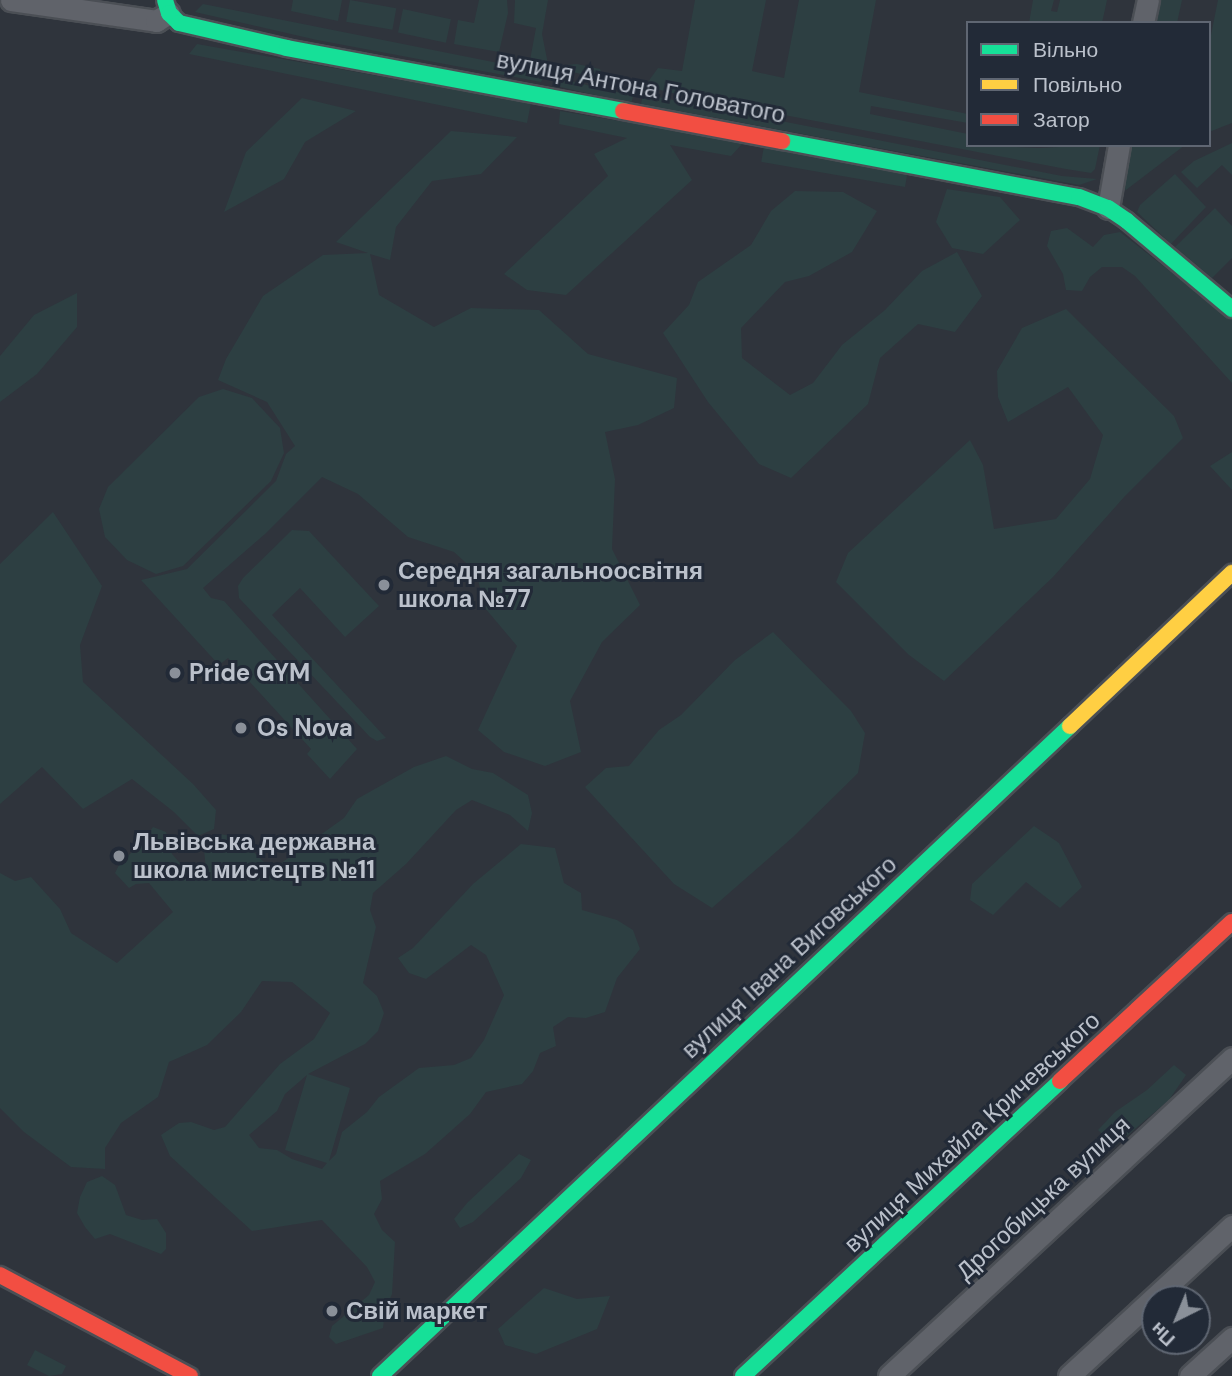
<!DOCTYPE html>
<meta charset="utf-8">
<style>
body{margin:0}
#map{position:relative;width:1232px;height:1376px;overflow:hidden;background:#2f343c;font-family:"DM Sans",sans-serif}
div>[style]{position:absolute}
.green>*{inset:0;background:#2d3f42;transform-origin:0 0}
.roads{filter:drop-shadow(2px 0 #4b4f55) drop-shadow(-2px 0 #4b4f55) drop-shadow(0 2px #4b4f55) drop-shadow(0 -2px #4b4f55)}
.street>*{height:21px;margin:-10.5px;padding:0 10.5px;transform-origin:10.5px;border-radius:10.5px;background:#60636a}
.fast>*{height:16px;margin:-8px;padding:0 8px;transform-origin:8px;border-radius:8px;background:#16e098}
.slow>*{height:16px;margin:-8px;padding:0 8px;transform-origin:8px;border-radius:8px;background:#ffcf43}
.jam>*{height:16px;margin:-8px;padding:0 8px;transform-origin:8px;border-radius:8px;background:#f24e42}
.dots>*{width:19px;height:19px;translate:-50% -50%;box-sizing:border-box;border:4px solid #222a37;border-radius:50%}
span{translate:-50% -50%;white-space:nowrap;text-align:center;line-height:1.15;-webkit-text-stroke:6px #222a37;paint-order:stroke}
.street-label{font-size:24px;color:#bbc1cb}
.poi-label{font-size:24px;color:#bbc1cb;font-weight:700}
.left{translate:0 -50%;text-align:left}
.legend{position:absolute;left:966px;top:21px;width:245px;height:126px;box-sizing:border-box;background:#222a37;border:2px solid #5f6672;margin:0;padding:9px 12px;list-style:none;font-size:21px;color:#bbc1cb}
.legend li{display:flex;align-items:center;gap:14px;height:35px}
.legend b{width:35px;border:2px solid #5f6672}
.north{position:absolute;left:1141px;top:1285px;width:70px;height:70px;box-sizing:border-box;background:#222a37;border:2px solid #5f6672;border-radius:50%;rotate:223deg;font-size:19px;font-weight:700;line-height:28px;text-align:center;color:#bbc1cb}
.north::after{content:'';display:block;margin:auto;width:24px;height:32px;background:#8a9099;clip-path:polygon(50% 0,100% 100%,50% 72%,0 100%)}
</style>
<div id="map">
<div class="green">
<div style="clip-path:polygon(293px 0,342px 0,338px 21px,291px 11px)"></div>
<div style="left:350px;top:0;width:47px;height:22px;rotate:10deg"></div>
<div style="clip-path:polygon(479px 0,507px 0,508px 13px,499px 52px,454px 44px,458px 20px,474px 23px)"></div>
<div style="clip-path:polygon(515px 0,548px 0,542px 34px,548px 64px,530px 60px,536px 28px,514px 23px)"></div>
<div style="clip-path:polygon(695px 0,766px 0,752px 71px,784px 78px,799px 0,876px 0,859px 92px,968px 114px,968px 123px,871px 106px,870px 114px,968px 134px,968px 145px,1039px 148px,1100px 145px,1095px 169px,1091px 173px,1066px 169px,680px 95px,645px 86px,658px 68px,682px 71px)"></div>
<div style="clip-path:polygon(1033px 0,1054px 0,1051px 11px,1057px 12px,1060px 0,1107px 0,1102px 23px,1029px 23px)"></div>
<div style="clip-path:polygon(1152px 0,1182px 0,1177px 23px,1147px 20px)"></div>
<div style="clip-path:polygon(1218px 0,1232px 0,1232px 123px,1209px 132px,1209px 45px)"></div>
<div style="clip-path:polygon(203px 4px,498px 63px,545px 75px,541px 82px,317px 40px,195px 12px)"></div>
<div style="left:403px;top:9px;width:49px;height:24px;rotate:12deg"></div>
<div style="clip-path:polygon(197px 44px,531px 103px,527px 123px,189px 54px)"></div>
<div style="clip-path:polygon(577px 64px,600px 69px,604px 79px,563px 70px,567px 65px)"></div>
<div style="left:561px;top:79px;width:74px;height:8px;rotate:13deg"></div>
<div style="clip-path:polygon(643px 94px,1062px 176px,1097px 179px,1079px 185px,641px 104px)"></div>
<div style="clip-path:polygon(302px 98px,356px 111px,305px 142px,284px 179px,224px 212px,246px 152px)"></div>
<div style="clip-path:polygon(560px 111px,744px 142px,731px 156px,670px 145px,692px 180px,566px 295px,527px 290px,504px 274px,608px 176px,594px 154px,627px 138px,559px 124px)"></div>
<div style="clip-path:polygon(451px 131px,517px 137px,481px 174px,432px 181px,396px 227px,390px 260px,370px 254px,379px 295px,434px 327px,471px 308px,539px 310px,588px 354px,677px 378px,674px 408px,638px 425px,605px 432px,615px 479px,612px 549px,640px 605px,602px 642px,570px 701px,581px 752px,545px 766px,504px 752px,478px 730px,517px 646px,485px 608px,476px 572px,454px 552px,408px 537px,358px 494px,322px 477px,265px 534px,203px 588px,211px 598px,224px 601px,357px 749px,330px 779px,307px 754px,311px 749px,228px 658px,219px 665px,141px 580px,187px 569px,276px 481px,286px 454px,295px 446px,267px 402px,218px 380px,226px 359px,263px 296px,323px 255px,368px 253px,336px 242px)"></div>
<div style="clip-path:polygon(1232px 143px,1232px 175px,1222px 165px,1197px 188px,1181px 172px,1194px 161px)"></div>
<div style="clip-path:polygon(1125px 145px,1185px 145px,1126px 190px,1121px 185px)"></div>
<div style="left:764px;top:146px;width:146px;height:16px;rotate:10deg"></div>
<div style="clip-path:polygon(1175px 174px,1206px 207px,1171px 244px,1137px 212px,1140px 205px)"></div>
<div style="clip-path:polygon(947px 189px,1000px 197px,1020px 220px,983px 254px,952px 248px,936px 222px)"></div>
<div style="clip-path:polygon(795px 191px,843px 192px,877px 211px,852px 252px,809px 276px,785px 282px,741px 328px,742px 358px,790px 395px,813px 383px,842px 345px,885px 310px,922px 271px,957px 252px,982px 296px,955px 332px,918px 324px,880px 358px,868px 404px,791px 478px,759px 464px,708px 402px,663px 333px,689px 305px,698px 282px,751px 245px,771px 211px)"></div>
<div style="clip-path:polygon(1215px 208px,1232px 226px,1232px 258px,1212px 278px,1175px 247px)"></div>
<div style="clip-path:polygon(1067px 228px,1093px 247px,1104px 235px,1120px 232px,1232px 320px,1232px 383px,1135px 276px,1122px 267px,1102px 267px,1090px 277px,1082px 291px,1066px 290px,1063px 274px,1047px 246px,1051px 231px)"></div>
<div style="clip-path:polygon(77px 293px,77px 327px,37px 374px,0 402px,0 356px,34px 315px)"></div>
<div style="clip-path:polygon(1066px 309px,1174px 416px,1183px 438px,1125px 496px,1053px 577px,944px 681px,909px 655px,836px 582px,848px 553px,970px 440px,983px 465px,994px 529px,1056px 519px,1090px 479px,1103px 435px,1068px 387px,1008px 422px,998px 397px,997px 371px,1022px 328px)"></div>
<div style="clip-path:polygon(223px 389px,252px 398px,280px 428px,284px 453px,271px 481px,183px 566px,156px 574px,127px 560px,105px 537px,99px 509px,108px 487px,199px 397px)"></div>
<div style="clip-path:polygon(1232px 452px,1232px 490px,1210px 466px)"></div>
<div style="clip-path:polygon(53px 512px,102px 586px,80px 645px,83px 682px,193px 784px,216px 810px,214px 829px,198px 836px,174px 812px,132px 779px,83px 809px,42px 767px,0 804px,0 564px)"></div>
<div style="clip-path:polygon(292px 530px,309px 531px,379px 606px,345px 637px,300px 588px,272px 615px,386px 738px,377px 741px,370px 737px,239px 598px,238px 586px,243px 578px)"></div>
<div style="clip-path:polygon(773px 632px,851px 711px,865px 733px,858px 773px,793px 837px,712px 908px,674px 884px,585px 787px,606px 768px,629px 766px,659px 730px,681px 715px,735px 660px)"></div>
<div style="clip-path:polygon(evenodd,446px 756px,472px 769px,493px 773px,528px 795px,532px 813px,528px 831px,510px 815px,472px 800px,456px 810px,406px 864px,373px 893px,370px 910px,376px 927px,363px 983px,377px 996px,384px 1013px,378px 1031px,365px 1044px,308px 1074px,350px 1088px,329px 1161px,336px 1154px,342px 1132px,367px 1112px,379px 1097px,419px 1068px,454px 1065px,471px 1058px,484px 1040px,504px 995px,486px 955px,471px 945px,426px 979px,409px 973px,398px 958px,413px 948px,473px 884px,521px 844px,555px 848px,564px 883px,581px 893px,582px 910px,617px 920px,633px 930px,640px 949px,617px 978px,605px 1012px,586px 1018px,568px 1017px,553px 1027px,556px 1046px,540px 1053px,533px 1071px,522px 1084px,486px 1092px,470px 1114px,425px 1154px,380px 1181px,382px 1199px,374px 1214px,382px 1230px,395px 1242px,392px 1294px,385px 1310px,383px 1328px,336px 1344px,329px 1337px,332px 1326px,369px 1295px,375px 1282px,367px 1267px,322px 1220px,252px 1231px,170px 1156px,161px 1135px,179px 1123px,191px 1122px,214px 1130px,225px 1127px,280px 1064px,314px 1039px,330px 1013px,292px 982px,262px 981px,241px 1012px,207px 1045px,169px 1062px,158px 1097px,121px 1123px,105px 1148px,105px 1169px,71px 1167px,24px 1132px,0 1108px,0 873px,15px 881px,31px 877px,60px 909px,71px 933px,117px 963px,173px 912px,149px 883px,136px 884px,129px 888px,115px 873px,120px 863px,141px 844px,153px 827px,166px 832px,172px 854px,193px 878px,206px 869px,204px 850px,219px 834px,238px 837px,266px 864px,277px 866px,344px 818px,357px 799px,414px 767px,446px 756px,307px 1075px,285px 1150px,327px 1163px,322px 1169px,292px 1159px,277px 1150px,259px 1148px,249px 1135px,277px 1111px,285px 1094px,307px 1075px)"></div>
<div style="clip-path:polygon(1034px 826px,1059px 843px,1082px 887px,1060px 908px,1026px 882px,993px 915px,970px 900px,972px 884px)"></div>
<div style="clip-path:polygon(1174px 1065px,1186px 1075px,1169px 1100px,1115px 1146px,1098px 1130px,1115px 1112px,1147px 1090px)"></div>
<div style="clip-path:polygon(519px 1154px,531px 1160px,521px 1178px,473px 1222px,460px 1228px,454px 1219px,467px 1203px)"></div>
<div style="clip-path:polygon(102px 1176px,115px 1185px,126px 1215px,142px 1220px,157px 1219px,166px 1233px,166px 1249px,161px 1254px,110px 1234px,95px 1239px,85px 1227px,77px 1213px,80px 1197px,87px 1182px)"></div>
<div style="clip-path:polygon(544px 1288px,577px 1299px,610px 1296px,597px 1329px,536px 1354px,505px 1345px,498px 1329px)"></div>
<div style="clip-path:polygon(35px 1350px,66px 1366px,62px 1374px,49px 1376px,27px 1365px)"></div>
</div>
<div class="roads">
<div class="street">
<div style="left:11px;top:0;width:147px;rotate:8.2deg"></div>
<div style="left:156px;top:21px;width:15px;rotate:-32deg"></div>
<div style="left:1143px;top:23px;width:24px;rotate:-78deg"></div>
<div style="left:1108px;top:208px;width:64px;rotate:-80.1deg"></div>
<div style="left:889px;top:1376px;width:468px;rotate:-42.8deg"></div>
<div style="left:1069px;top:1376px;width:222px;rotate:-42.6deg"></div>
<div style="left:1190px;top:1376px;width:57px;rotate:-42.1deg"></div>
</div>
<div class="fast">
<div style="left:165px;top:0;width:14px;rotate:73deg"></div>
<div style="left:169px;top:13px;width:14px;rotate:45deg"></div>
<div style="left:179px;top:23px;width:111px;rotate:13deg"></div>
<div style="left:287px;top:48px;width:342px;rotate:10.6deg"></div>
<div style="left:782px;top:141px;width:302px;rotate:10.7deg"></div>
<div style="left:1079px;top:197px;width:31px;rotate:21deg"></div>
<div style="left:1108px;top:208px;width:23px;rotate:34deg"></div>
<div style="left:1127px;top:221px;width:137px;rotate:40deg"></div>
<div style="left:380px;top:1376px;width:948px;rotate:-43.29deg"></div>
<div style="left:743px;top:1376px;width:433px;rotate:-42.9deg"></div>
</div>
<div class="slow">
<div style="left:1070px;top:726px;width:223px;rotate:-43.4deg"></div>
</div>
<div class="jam">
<div style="left:623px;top:111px;width:162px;rotate:10.7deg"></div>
<div style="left:1060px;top:1081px;width:234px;rotate:-42.8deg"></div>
<div style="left:0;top:1275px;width:215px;rotate:28deg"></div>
</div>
</div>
<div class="dots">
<div style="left:384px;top:585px;background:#8a9099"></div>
<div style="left:175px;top:673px;background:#8a9099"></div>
<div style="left:241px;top:728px;background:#8a9099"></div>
<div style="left:119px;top:856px;background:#8a9099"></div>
<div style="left:332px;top:1311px;background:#8a9099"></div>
</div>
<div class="street-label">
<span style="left:641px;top:87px;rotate:11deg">вулиця Антона Головатого</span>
<span style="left:789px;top:957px;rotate:-43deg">вулиця Івана Виговського</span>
<span style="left:972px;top:1132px;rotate:-43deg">вулиця Михайла Кричевського</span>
<span style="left:1043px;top:1198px;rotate:-43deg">Дрогобицька вулиця</span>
</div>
<div class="poi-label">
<span class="left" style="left:398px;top:585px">Середня загальноосвітня<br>школа №77</span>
<span class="left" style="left:189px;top:673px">Pride GYM</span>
<span class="left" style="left:257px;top:728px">Os Nova</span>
<span class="left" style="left:133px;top:856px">Львівська державна<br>школа мистецтв №11</span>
<span class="left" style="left:346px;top:1311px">Свій маркет</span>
</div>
<ul class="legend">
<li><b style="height:9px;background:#16e098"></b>Вільно</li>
<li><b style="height:9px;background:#ffcf43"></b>Повільно</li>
<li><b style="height:9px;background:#f24e42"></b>Затор</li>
</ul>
<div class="north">Пн</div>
</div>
